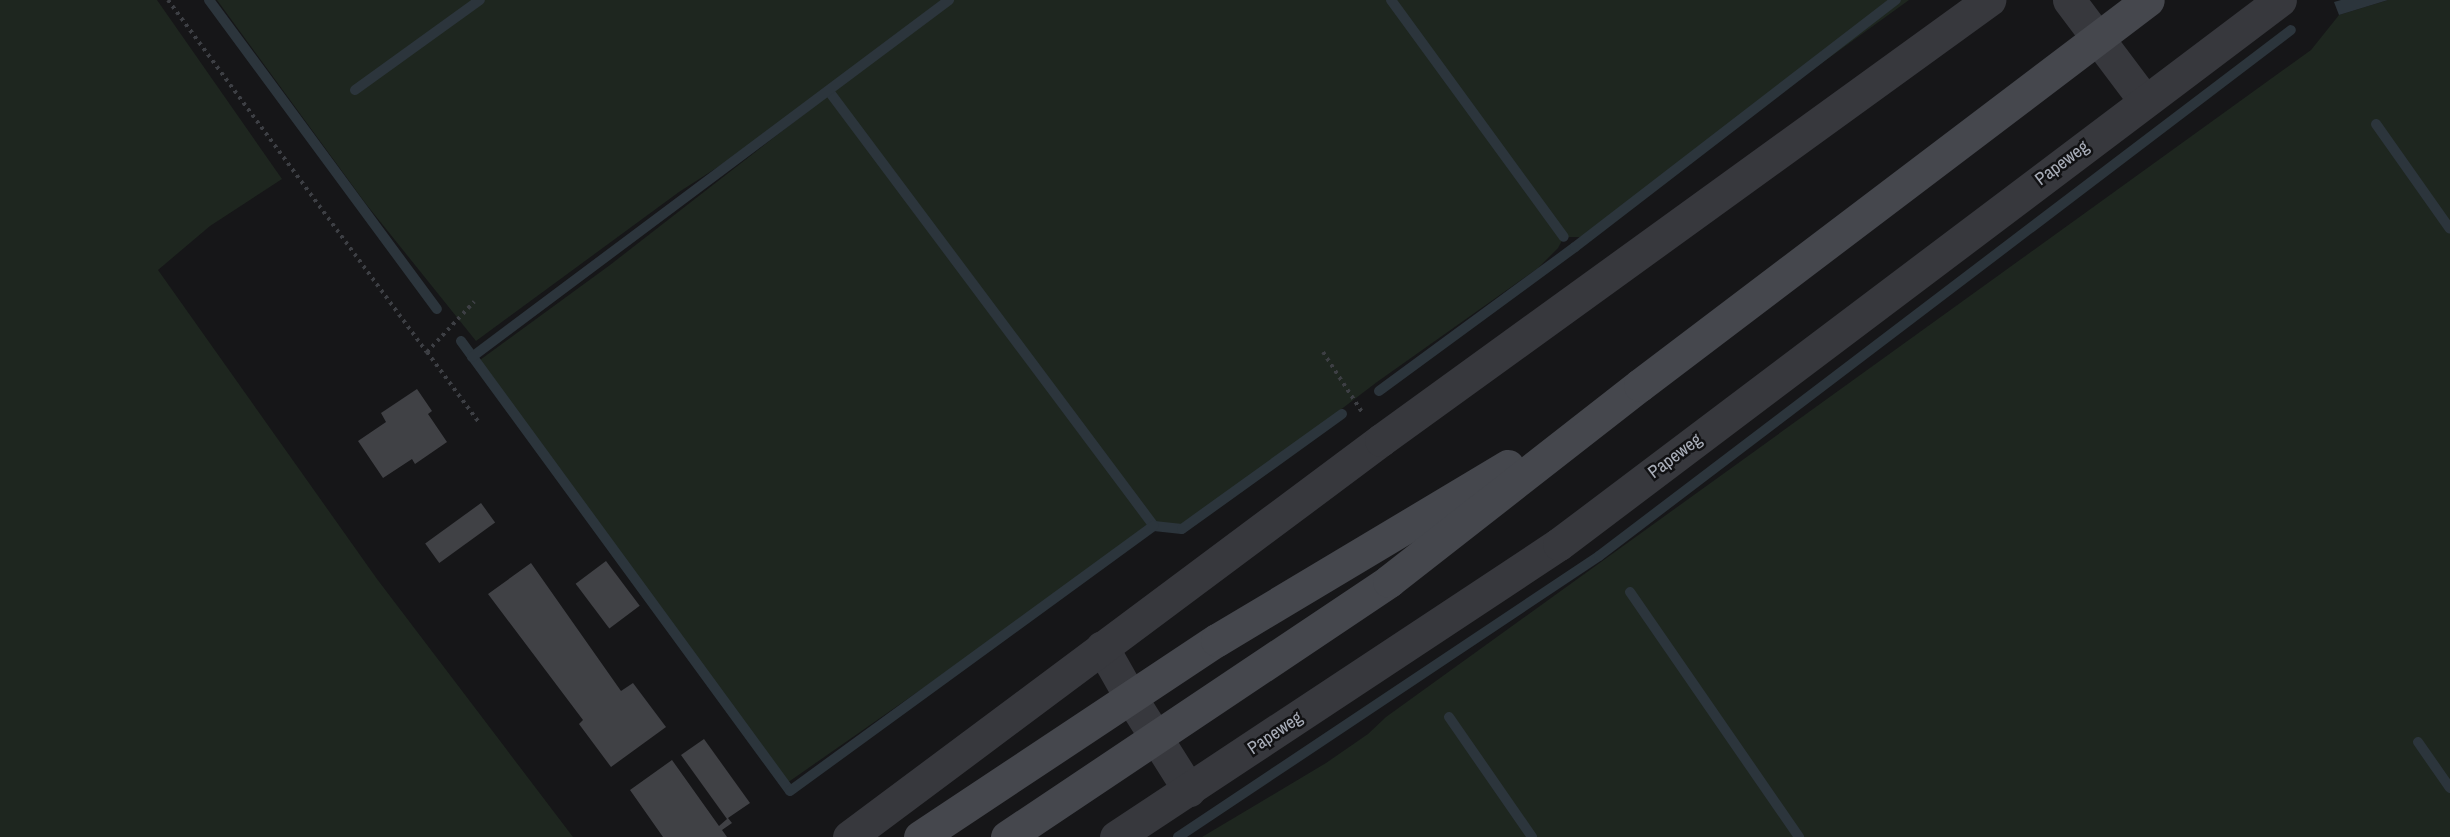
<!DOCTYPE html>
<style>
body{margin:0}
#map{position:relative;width:2450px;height:837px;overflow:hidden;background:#161618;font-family:"Archivo Narrow",sans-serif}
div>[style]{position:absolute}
.green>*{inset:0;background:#1e261f}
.water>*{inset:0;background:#2c353c}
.stream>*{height:10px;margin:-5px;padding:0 5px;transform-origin:5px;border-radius:5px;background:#2c353c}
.building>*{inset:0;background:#404145;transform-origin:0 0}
.path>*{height:4px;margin-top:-2px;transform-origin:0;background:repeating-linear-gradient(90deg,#3d3f44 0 3px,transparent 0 7.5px)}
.street>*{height:33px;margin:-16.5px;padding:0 16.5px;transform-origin:16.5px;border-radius:16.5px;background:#37383d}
.secondary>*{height:33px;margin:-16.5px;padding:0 16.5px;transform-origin:16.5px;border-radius:16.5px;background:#45474d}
span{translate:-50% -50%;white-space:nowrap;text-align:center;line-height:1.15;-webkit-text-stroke:5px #111113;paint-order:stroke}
.street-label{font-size:18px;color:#a8adb8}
</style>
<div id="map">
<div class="green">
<div style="clip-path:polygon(0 0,157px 0,282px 179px,210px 226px,158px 270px,377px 579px,573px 837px,0 837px)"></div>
<div style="clip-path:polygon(217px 0,1909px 0,1768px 102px,1623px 213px,1594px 232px,1580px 237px,1564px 237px,1558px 248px,1538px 268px,1377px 382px,1205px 513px,1182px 529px,1169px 532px,1154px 527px,787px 783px,480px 360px,610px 265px,822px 100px,679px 192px,476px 341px,366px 204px)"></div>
<div style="clip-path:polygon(2388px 0,2450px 0,2450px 837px,1202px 837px,1326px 763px,1368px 734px,1386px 717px,2311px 50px,2339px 15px)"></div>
</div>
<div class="water">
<div style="clip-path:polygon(2341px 0,2388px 0,2339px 15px,2334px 2px)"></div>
</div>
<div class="stream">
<div style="left:209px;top:0;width:384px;rotate:53.6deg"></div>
<div style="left:1391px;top:0;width:293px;rotate:53.9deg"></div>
<div style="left:355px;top:90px;width:154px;rotate:-35.8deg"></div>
<div style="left:831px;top:94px;width:539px;rotate:53.22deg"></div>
<div style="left:1154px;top:526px;width:28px;rotate:6deg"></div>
<div style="left:1182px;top:529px;width:197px;rotate:-35.7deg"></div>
<div style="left:2376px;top:124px;width:128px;rotate:54.8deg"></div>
<div style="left:461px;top:341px;width:557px;rotate:53.83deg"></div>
<div style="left:790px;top:791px;width:450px;rotate:-36.1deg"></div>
<div style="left:472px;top:357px;width:596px;rotate:-36.81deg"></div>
<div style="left:1379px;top:391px;width:243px;rotate:-36.3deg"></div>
<div style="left:1575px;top:247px;width:405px;rotate:-37.6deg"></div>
<div style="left:1630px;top:592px;width:298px;rotate:55.4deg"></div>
<div style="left:1449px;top:717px;width:146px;rotate:55.3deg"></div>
<div style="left:2418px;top:742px;width:56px;rotate:55.2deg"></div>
<div style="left:1178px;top:837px;width:506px;rotate:-33.72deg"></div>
<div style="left:1599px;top:556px;width:869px;rotate:-37.24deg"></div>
</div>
<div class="building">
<div style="clip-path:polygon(417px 389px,432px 411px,428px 414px,447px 442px,415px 464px,412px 459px,383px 478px,358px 441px,386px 422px,381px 413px)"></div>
<div style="left:481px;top:503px;width:24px;height:69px;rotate:54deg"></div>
<div style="left:606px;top:561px;width:56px;height:38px;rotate:53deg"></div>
<div style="clip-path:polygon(531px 563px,621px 691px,633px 683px,666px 727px,611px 767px,579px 724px,583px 720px,488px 594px)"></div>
<div style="clip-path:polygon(704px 739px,750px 803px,728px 818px,732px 823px,722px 830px,727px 837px,663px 837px,630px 790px,672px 760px,719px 826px,727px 819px,681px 755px)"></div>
</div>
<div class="path">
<div style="left:168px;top:0;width:437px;rotate:53.7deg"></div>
<div style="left:427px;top:352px;width:69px;rotate:-46.8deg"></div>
<div style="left:427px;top:352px;width:89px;rotate:53.6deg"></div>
<div style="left:1323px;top:352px;width:72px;rotate:57deg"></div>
</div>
<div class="street">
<div style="left:2069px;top:0;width:125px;rotate:53.1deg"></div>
<div style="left:1102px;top:647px;width:59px;rotate:60.4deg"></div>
<div style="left:1131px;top:698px;width:109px;rotate:57.8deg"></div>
<div style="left:849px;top:837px;width:664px;rotate:-36.73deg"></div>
<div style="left:1381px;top:440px;width:751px;rotate:-35.89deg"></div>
<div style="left:1116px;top:837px;width:531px;rotate:-33.48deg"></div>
<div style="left:1559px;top:544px;width:903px;rotate:-37.03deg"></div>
</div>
<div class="secondary">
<div style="left:920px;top:837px;width:356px;rotate:-33.6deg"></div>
<div style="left:1217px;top:640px;width:339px;rotate:-30.9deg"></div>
<div style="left:1007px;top:837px;width:460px;rotate:-33.8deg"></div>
<div style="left:1389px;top:581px;width:318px;rotate:-38deg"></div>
<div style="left:1640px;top:385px;width:637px;rotate:-37.16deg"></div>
</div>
<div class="street-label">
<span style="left:2062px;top:163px;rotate:-37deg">Papeweg</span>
<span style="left:1675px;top:456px;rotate:-37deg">Papeweg</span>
<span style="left:1275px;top:733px;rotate:-34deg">Papeweg</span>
</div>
</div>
